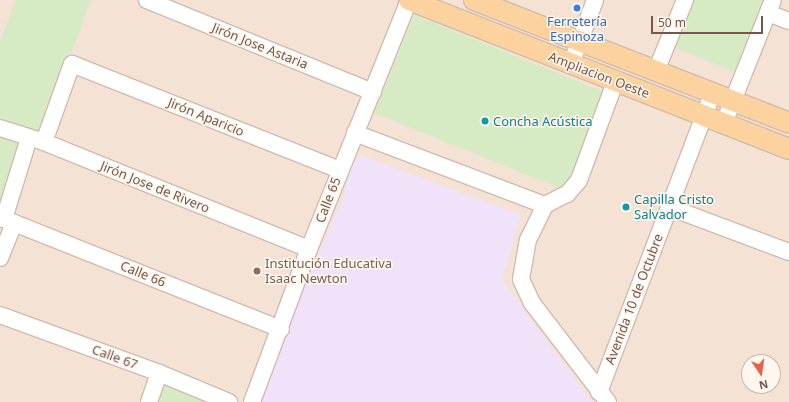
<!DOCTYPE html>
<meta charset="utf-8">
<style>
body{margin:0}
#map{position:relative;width:789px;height:402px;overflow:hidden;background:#fdf2e6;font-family:"Noto Sans",sans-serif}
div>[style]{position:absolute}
.residential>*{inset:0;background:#f4e3d4}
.education>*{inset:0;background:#efe2f9}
.green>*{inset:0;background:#d6ebc4;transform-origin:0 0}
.roads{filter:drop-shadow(1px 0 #d1bbae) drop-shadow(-1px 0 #d1bbae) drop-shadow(0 1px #d1bbae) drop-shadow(0 -1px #d1bbae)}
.minor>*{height:16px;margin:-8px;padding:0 8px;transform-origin:8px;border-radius:8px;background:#fff}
.major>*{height:20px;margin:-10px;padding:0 10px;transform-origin:10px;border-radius:10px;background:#fcd29e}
.dots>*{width:11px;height:11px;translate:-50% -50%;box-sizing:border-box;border:2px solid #fff6ed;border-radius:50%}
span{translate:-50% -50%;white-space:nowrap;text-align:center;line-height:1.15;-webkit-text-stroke:3px #fff6ed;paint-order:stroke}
.shop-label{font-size:13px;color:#366cbe}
.street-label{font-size:13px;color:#77574a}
.culture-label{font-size:13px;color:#0d838f}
.left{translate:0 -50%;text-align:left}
.education-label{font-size:13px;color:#785e54}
.north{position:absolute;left:741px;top:354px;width:40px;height:40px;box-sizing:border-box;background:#fff6ed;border:1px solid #c9b6ac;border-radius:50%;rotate:167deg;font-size:11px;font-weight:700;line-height:16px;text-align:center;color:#77574a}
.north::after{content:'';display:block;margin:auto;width:14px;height:18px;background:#e8614a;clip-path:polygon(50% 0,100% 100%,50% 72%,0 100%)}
.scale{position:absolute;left:651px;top:16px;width:112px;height:18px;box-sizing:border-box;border:2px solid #77574a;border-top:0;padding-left:5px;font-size:12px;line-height:14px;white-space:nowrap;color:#77574a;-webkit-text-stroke:3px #fff6ed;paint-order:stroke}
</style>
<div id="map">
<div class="residential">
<div style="clip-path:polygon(evenodd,0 0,789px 0,789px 402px,0 402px,0 0,749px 362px,773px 362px,773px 386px,749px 386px,749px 362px)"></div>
</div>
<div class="education">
<div style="clip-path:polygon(360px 155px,521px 215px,502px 280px,592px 402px,256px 402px,345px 192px,348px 166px)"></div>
</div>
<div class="green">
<div style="clip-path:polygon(16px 0,91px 0,71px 54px,68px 54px,38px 133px,0 119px,0 41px)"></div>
<div style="clip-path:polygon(692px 0,766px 0,737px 73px,673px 47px)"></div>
<div style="left:414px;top:15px;width:205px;height:106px;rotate:22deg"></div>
<div style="clip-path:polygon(0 132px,25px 142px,0 213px)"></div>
<div style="clip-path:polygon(161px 378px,219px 402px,153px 402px)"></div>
</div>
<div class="roads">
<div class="minor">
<div style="left:147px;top:0;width:244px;rotate:22.2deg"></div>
<div style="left:768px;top:13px;width:22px;rotate:21deg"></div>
<div style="left:571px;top:64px;width:68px;rotate:-69.4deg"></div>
<div style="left:656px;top:71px;width:77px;rotate:-67.8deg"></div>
<div style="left:724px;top:123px;width:132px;rotate:-68.3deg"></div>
<div style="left:0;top:128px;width:46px;rotate:17.7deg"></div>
<div style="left:44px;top:142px;width:286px;rotate:22deg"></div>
<div style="left:355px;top:133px;width:203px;rotate:20.8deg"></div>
<div style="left:29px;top:138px;width:85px;rotate:107.2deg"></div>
<div style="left:4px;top:219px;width:298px;rotate:21.7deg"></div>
<div style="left:44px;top:142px;width:83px;rotate:-70.3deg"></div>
<div style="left:72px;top:64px;width:288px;rotate:21.6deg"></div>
<div style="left:669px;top:207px;width:128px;rotate:20.6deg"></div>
<div style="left:0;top:258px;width:38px;rotate:-68deg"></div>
<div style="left:0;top:315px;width:169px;rotate:20deg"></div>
<div style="left:159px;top:373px;width:76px;rotate:22.5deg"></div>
<div style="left:599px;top:392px;width:319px;rotate:-69.2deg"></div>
<div style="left:149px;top:402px;width:31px;rotate:-71deg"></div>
<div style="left:252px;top:402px;width:163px;rotate:-69.6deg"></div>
<div style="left:309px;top:249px;width:268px;rotate:-68.1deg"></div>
<div style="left:608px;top:402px;width:125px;rotate:-127.5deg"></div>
<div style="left:532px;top:303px;width:26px;rotate:-115deg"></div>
<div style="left:521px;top:279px;width:40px;rotate:-80deg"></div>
<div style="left:528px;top:240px;width:39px;rotate:-64deg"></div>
<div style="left:545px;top:205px;width:25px;rotate:-27deg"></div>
<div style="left:567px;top:194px;width:18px;rotate:-49deg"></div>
<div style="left:579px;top:180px;width:104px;rotate:-69.8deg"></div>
</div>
<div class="major">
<div style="left:409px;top:0;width:408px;rotate:21.4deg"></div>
<div style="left:474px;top:0;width:338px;rotate:21.3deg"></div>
</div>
</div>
<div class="dots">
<div style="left:577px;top:8px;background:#3f7fe0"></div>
<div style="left:485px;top:121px;background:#0f9aa8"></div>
<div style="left:626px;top:207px;background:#0f9aa8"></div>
<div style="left:257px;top:271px;background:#8d6e63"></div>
</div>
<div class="shop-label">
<span style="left:577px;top:29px">Ferretería<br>Espinoza</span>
</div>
<div class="street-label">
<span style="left:260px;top:46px;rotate:22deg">Jirón Jose Astaria</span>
<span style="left:599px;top:75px;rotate:21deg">Ampliacion Oeste</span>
<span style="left:206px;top:117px;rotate:22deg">Jirón Aparicio</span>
<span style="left:155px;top:187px;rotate:22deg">Jirón Jose de Rivero</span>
<span style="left:328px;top:200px;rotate:-69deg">Calle 65</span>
<span style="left:143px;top:274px;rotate:22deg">Calle 66</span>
<span style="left:634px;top:299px;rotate:-69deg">Avenida 10 de Octubre</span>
<span style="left:115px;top:357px;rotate:20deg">Calle 67</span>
</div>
<div class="culture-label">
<span class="left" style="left:493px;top:121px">Concha Acústica</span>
<span class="left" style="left:634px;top:207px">Capilla Cristo<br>Salvador</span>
</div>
<div class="education-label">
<span class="left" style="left:265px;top:271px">Institución Educativa<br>Isaac Newton</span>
</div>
<div class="north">N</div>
<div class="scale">50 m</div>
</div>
